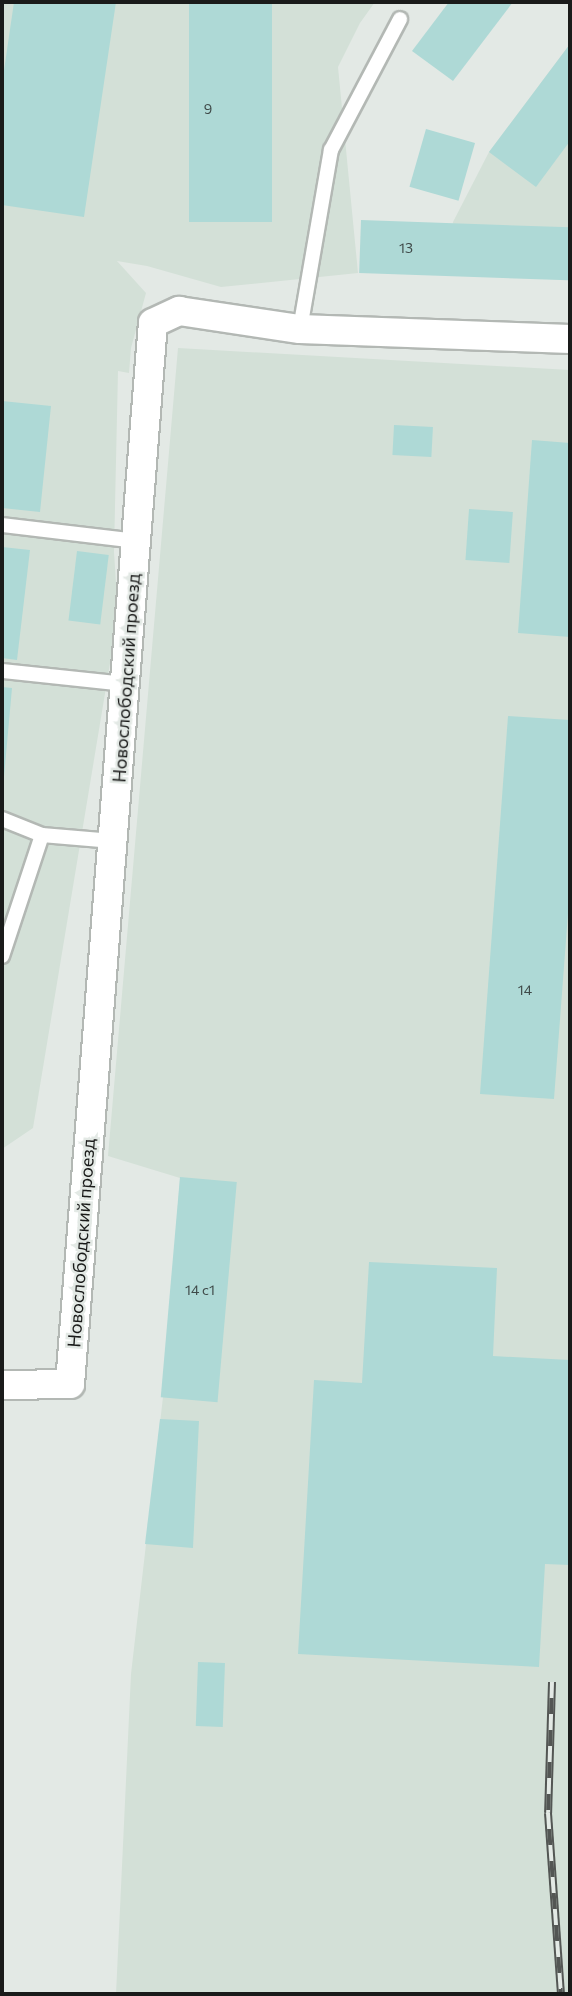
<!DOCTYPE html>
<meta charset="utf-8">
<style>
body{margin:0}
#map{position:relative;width:572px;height:1996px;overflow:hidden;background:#e3e9e5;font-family:Commissioner,sans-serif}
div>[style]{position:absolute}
.built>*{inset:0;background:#d3e0d7}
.building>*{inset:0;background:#aed9d6;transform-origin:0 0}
.roads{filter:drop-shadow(2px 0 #b3b8b4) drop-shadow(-2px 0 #b3b8b4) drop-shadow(0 2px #b3b8b4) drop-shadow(0 -2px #b3b8b4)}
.service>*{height:14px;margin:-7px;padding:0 7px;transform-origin:7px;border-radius:7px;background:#fff}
.minor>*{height:28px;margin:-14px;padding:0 14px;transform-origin:14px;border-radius:14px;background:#fff}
.rail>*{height:8px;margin-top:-4px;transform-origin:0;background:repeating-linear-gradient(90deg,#e3e9e5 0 16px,#535654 0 32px);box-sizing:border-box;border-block:2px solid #535654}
span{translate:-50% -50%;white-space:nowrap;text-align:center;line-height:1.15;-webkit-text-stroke:5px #e3e9e5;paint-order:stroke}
.number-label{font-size:14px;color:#3f4a49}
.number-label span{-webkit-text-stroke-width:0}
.street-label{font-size:18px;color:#1a1b1a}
.frame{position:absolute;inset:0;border:4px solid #1a1b1a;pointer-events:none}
</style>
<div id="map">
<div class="built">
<div style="clip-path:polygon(2px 2px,375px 2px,360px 23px,338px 67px,358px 273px,221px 287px,147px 266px,117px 261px,146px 293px,131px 348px,129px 373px,118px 371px,114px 552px,118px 615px,33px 1128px,2px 1149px)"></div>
<div style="clip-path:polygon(570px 44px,570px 280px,450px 274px,453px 222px,489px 152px)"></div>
<div style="clip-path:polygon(178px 348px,570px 370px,570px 1994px,116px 1994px,131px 1674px,163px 1397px,180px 1178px,108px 1156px)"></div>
</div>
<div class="building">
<div style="clip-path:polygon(14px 2px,116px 2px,84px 217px,2px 205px,2px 84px)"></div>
<div style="left:189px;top:2px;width:83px;height:220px"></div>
<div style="clip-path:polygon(449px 2px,513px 2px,453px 81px,412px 51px)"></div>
<div style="clip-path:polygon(570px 44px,570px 141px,536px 187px,489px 152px)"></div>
<div style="left:426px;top:129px;width:51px;height:60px;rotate:16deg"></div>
<div style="left:361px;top:220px;width:209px;height:53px;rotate:2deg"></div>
<div style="clip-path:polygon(2px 401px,51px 406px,40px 512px,2px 508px)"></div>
<div style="left:394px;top:425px;width:39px;height:30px;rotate:3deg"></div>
<div style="clip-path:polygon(532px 440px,570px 443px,570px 637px,518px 633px)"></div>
<div style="left:469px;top:509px;width:44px;height:51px;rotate:4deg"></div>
<div style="clip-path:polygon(2px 547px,30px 550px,17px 660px,2px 658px)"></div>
<div style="left:77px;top:551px;width:32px;height:70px;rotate:7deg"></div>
<div style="clip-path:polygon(2px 687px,12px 688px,4px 777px,2px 777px)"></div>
<div style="clip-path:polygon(508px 716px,570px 720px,570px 887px,554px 1099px,480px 1094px)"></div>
<div style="left:180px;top:1177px;width:57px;height:221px;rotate:5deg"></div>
<div style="clip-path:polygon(369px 1262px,497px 1268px,493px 1356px,570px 1360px,570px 1565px,545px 1564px,539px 1667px,298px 1654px,314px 1380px,362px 1383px)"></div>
<div style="clip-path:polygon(160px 1419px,199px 1421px,193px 1548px,145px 1544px)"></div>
<div style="left:198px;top:1662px;width:27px;height:64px;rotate:2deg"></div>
</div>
<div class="roads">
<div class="service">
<div style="left:300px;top:329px;width:182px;rotate:-80.2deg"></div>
<div style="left:331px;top:150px;width:148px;rotate:-62.2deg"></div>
<div style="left:2px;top:525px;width:135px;rotate:6.8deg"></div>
<div style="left:2px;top:671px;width:124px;rotate:6deg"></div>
<div style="left:2px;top:819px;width:43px;rotate:21.8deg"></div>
<div style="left:2px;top:956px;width:127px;rotate:-71.7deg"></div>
<div style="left:42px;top:835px;width:71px;rotate:4.8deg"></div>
</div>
<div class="minor">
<div style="left:2px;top:1385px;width:68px;rotate:-0.8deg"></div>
<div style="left:70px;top:1384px;width:1064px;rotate:-85.53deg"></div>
<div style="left:153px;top:323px;width:29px;rotate:-25deg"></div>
<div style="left:179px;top:311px;width:122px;rotate:8.5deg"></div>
<div style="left:300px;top:329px;width:270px;rotate:2.1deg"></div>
</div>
</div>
<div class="rail">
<div style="left:552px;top:1682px;width:131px;rotate:91.7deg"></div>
<div style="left:548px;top:1813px;width:181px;rotate:85.9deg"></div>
</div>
<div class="number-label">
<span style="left:208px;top:109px">9</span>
<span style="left:406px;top:248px">13</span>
<span style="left:525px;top:990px">14</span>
<span style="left:200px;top:1290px">14 с1</span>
</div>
<div class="street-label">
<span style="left:126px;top:678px;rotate:-86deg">Новослободский проезд</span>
<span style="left:81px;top:1243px;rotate:-86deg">Новослободский проезд</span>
</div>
<div class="frame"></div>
</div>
